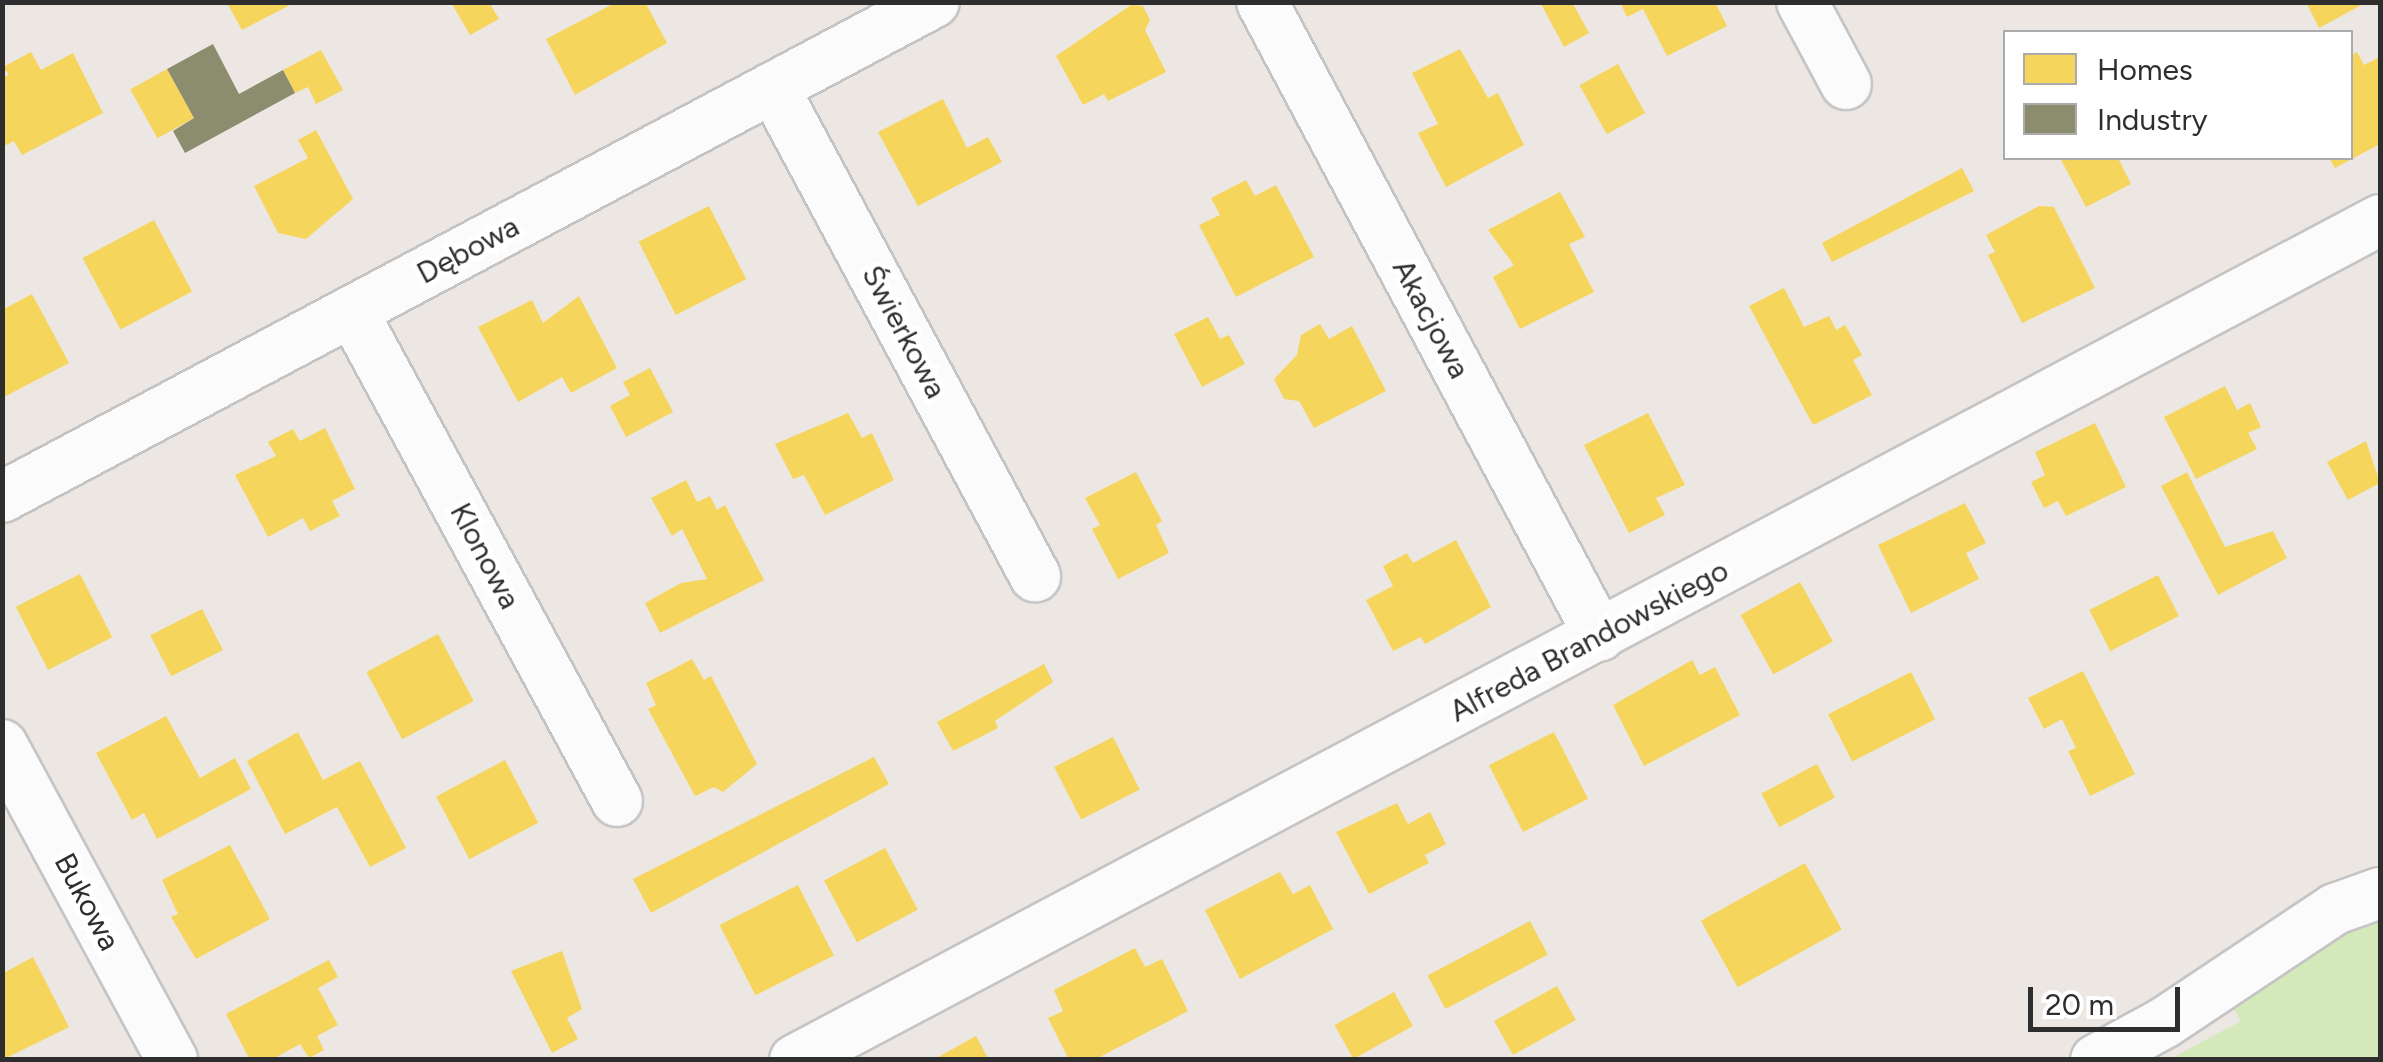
<!DOCTYPE html>
<meta charset="utf-8">
<style>
body{margin:0}
#map{position:relative;width:2383px;height:1062px;overflow:hidden;background:#ece7e3;font-family:Figtree,sans-serif}
div>[style]{position:absolute}
.green>*{inset:0;background:#d4e9ba}
.homes>*{inset:0;background:#f6d55c;transform-origin:0 0}
.industry>*{inset:0;background:#8c8c6e}
.roads{filter:drop-shadow(2px 0 #c5c4c4) drop-shadow(-2px 0 #c5c4c4) drop-shadow(0 2px #c5c4c4) drop-shadow(0 -2px #c5c4c4)}
.minor>*{height:50px;margin:-25px;padding:0 25px;transform-origin:25px;border-radius:25px;background:#fcfbfb}
span{translate:-50% -50%;white-space:nowrap;text-align:center;line-height:1.15;-webkit-text-stroke:10px #fff;paint-order:stroke}
.street-label{font-size:30px;color:#2e2e2e}
.frame{position:absolute;inset:0;border:5px solid #2e2e2e;pointer-events:none}
.legend{position:absolute;left:2003px;top:30px;width:350px;height:130px;box-sizing:border-box;background:#fff;border:2px solid #ababab;margin:0;padding:12px 18px;list-style:none;font-size:30px;color:#2e2e2e}
.legend li{display:flex;align-items:center;gap:20px;height:50px}
.legend b{width:50px;border:2px solid #ababab}
.scale{position:absolute;left:2028px;top:987px;width:152px;height:45px;box-sizing:border-box;border:5px solid #2e2e2e;border-top:0;padding-left:12px;font-size:30px;line-height:35px;white-space:nowrap;color:#2e2e2e;-webkit-text-stroke:8px #fff;paint-order:stroke}
</style>
<div id="map">
<div class="green">
<div style="clip-path:polygon(2380px 874px,2380px 1059px,2168px 1060px,2241px 1021px,2212px 972px)"></div>
</div>
<div class="homes">
<div style="clip-path:polygon(451px 2px,489px 2px,499px 19px,470px 35px)"></div>
<div style="clip-path:polygon(645px 2px,667px 43px,575px 95px,546px 39px,613px 4px)"></div>
<div style="clip-path:polygon(1540px 2px,1572px 2px,1589px 33px,1564px 47px)"></div>
<div style="clip-path:polygon(1620px 2px,1715px 2px,1727px 26px,1667px 56px,1643px 9px,1627px 17px)"></div>
<div style="clip-path:polygon(2306px 2px,2367px 2px,2319px 28px)"></div>
<div style="clip-path:polygon(227px 3px,294px 3px,242px 30px)"></div>
<div style="clip-path:polygon(1131px 5px,1143px 6px,1150px 20px,1145px 30px,1166px 72px,1108px 101px,1104px 94px,1083px 105px,1056px 56px)"></div>
<div style="clip-path:polygon(1460px 49px,1488px 98px,1498px 93px,1524px 145px,1446px 187px,1418px 133px,1438px 124px,1412px 73px)"></div>
<div style="clip-path:polygon(321px 50px,343px 90px,316px 104px,308px 87px,295px 93px,283px 70px)"></div>
<div style="clip-path:polygon(31px 52px,41px 70px,73px 53px,103px 113px,22px 155px,14px 141px,2px 147px,2px 78px,9px 75px,3px 67px)"></div>
<div style="clip-path:polygon(2357px 52px,2364px 65px,2380px 57px,2380px 144px,2335px 168px,2329px 158px,2350px 158px,2350px 56px)"></div>
<div style="left:1618px;top:64px;width:56px;height:44px;rotate:61deg"></div>
<div style="left:167px;top:69px;width:56px;height:42px;rotate:61deg"></div>
<div style="clip-path:polygon(943px 99px,967px 148px,988px 137px,1002px 162px,918px 206px,878px 132px)"></div>
<div style="clip-path:polygon(316px 130px,353px 199px,306px 239px,278px 233px,254px 186px,308px 158px,298px 140px)"></div>
<div style="clip-path:polygon(2060px 158px,2118px 158px,2131px 184px,2086px 207px)"></div>
<div style="clip-path:polygon(1962px 168px,1974px 191px,1832px 262px,1822px 243px)"></div>
<div style="clip-path:polygon(1246px 180px,1255px 196px,1276px 185px,1314px 257px,1236px 297px,1199px 225px,1220px 215px,1211px 198px)"></div>
<div style="clip-path:polygon(1560px 192px,1585px 237px,1569px 244px,1594px 292px,1520px 329px,1493px 277px,1514px 265px,1488px 230px)"></div>
<div style="left:709px;top:206px;width:82px;height:79px;rotate:63deg"></div>
<div style="clip-path:polygon(2039px 206px,2054px 207px,2095px 288px,2022px 323px,1988px 255px,1995px 252px,1986px 235px)"></div>
<div style="left:154px;top:220px;width:81px;height:81px;rotate:62deg"></div>
<div style="clip-path:polygon(1784px 288px,1804px 327px,1829px 316px,1836px 330px,1845px 325px,1862px 355px,1853px 360px,1872px 395px,1813px 425px,1749px 306px)"></div>
<div style="clip-path:polygon(32px 294px,69px 363px,2px 398px,2px 310px)"></div>
<div style="clip-path:polygon(579px 296px,617px 368px,571px 393px,562px 377px,518px 402px,478px 327px,532px 300px,543px 323px)"></div>
<div style="clip-path:polygon(1208px 317px,1220px 339px,1229px 335px,1245px 364px,1202px 387px,1174px 334px)"></div>
<div style="clip-path:polygon(1320px 324px,1329px 339px,1352px 326px,1386px 391px,1314px 428px,1299px 401px,1284px 399px,1274px 379px,1297px 355px,1301px 335px)"></div>
<div style="clip-path:polygon(650px 368px,673px 412px,626px 437px,610px 406px,630px 395px,623px 382px)"></div>
<div style="clip-path:polygon(2225px 386px,2237px 410px,2250px 403px,2261px 427px,2248px 433px,2257px 449px,2196px 479px,2164px 417px)"></div>
<div style="clip-path:polygon(848px 413px,862px 438px,872px 433px,894px 480px,825px 515px,804px 475px,793px 479px,775px 444px)"></div>
<div style="clip-path:polygon(1648px 413px,1685px 485px,1656px 498px,1665px 515px,1629px 533px,1584px 445px)"></div>
<div style="clip-path:polygon(2095px 423px,2126px 487px,2066px 516px,2058px 501px,2044px 508px,2031px 482px,2045px 475px,2035px 452px)"></div>
<div style="clip-path:polygon(325px 428px,355px 489px,332px 501px,340px 516px,310px 531px,303px 518px,268px 537px,235px 475px,276px 456px,268px 442px,293px 429px,300px 441px)"></div>
<div style="clip-path:polygon(2366px 441px,2380px 483px,2348px 500px,2327px 462px)"></div>
<div style="clip-path:polygon(1136px 472px,1162px 521px,1156px 525px,1169px 553px,1118px 579px,1092px 529px,1100px 525px,1085px 498px)"></div>
<div style="clip-path:polygon(2187px 472px,2225px 547px,2273px 531px,2287px 558px,2218px 595px,2161px 486px)"></div>
<div style="clip-path:polygon(686px 480px,697px 502px,710px 496px,717px 510px,725px 505px,764px 580px,660px 633px,645px 603px,681px 583px,707px 579px,682px 529px,672px 536px,651px 498px)"></div>
<div style="clip-path:polygon(1965px 503px,1986px 543px,1966px 553px,1979px 579px,1911px 613px,1878px 545px)"></div>
<div style="clip-path:polygon(1456px 540px,1491px 607px,1425px 644px,1421px 637px,1393px 651px,1366px 600px,1393px 586px,1383px 566px,1407px 553px,1413px 563px)"></div>
<div style="left:80px;top:574px;width:71px;height:72px;rotate:63deg"></div>
<div style="left:2158px;top:575px;width:46px;height:77px;rotate:63deg"></div>
<div style="left:1800px;top:582px;width:68px;height:68px;rotate:61deg"></div>
<div style="left:202px;top:609px;width:46px;height:58px;rotate:63deg"></div>
<div style="left:438px;top:634px;width:76px;height:81px;rotate:62deg"></div>
<div style="clip-path:polygon(692px 659px,704px 680px,711px 676px,757px 764px,723px 792px,714px 787px,695px 796px,648px 709px,656px 705px,646px 683px)"></div>
<div style="clip-path:polygon(1692px 660px,1700px 675px,1715px 667px,1740px 715px,1644px 766px,1613px 705px)"></div>
<div style="clip-path:polygon(1044px 664px,1053px 682px,995px 721px,998px 728px,953px 751px,937px 722px)"></div>
<div style="clip-path:polygon(2083px 671px,2135px 774px,2090px 796px,2068px 751px,2076px 748px,2062px 719px,2044px 729px,2028px 698px)"></div>
<div style="left:1911px;top:672px;width:53px;height:93px;rotate:63deg"></div>
<div style="clip-path:polygon(166px 716px,200px 778px,235px 758px,251px 789px,157px 839px,144px 813px,132px 820px,96px 753px)"></div>
<div style="clip-path:polygon(298px 732px,323px 780px,360px 761px,406px 848px,370px 867px,337px 807px,285px 834px,247px 761px)"></div>
<div style="left:1554px;top:732px;width:75px;height:73px;rotate:63deg"></div>
<div style="left:1113px;top:737px;width:59px;height:66px;rotate:63deg"></div>
<div style="clip-path:polygon(874px 757px,889px 784px,651px 913px,633px 879px)"></div>
<div style="left:505px;top:760px;width:71px;height:78px;rotate:62deg"></div>
<div style="left:1817px;top:764px;width:38px;height:63px;rotate:62deg"></div>
<div style="clip-path:polygon(1397px 803px,1408px 824px,1430px 812px,1446px 844px,1425px 855px,1429px 863px,1369px 894px,1336px 832px)"></div>
<div style="clip-path:polygon(230px 845px,270px 919px,196px 959px,171px 917px,178px 914px,162px 880px)"></div>
<div style="left:885px;top:848px;width:70px;height:69px;rotate:62deg"></div>
<div style="left:1805px;top:863px;width:76px;height:119px;rotate:61deg"></div>
<div style="clip-path:polygon(1280px 872px,1293px 894px,1310px 885px,1333px 929px,1240px 979px,1205px 910px)"></div>
<div style="left:798px;top:885px;width:79px;height:88px;rotate:63deg"></div>
<div style="left:1530px;top:921px;width:38px;height:116px;rotate:62deg"></div>
<div style="clip-path:polygon(1135px 948px,1145px 967px,1162px 959px,1188px 1011px,1094px 1060px,1069px 1060px,1048px 1018px,1063px 1011px,1054px 990px)"></div>
<div style="clip-path:polygon(562px 951px,582px 1009px,567px 1018px,578px 1039px,552px 1053px,511px 971px)"></div>
<div style="clip-path:polygon(33px 957px,69px 1027px,2px 1060px,2px 974px)"></div>
<div style="clip-path:polygon(329px 960px,338px 977px,318px 988px,338px 1025px,317px 1036px,324px 1050px,309px 1058px,300px 1044px,271px 1060px,250px 1060px,226px 1014px)"></div>
<div style="left:1557px;top:986px;width:39px;height:72px;rotate:61deg"></div>
<div style="left:1394px;top:992px;width:39px;height:68px;rotate:61deg"></div>
<div style="clip-path:polygon(976px 1036px,989px 1060px,933px 1060px)"></div>
</div>
<div class="industry">
<div style="clip-path:polygon(213px 44px,239px 94px,283px 70px,295px 93px,185px 153px,173px 131px,194px 118px,167px 69px)"></div>
</div>
<div class="roads">
<div class="minor">
<div style="left:1262px;top:2px;width:718px;rotate:61.94deg"></div>
<div style="left:1802px;top:2px;width:93px;rotate:61.8deg"></div>
<div style="left:774px;top:89px;width:553px;rotate:61.81deg"></div>
<div style="left:352px;top:311px;width:557px;rotate:61.59deg"></div>
<div style="left:2px;top:497px;width:1055px;rotate:-27.97deg"></div>
<div style="left:2px;top:745px;width:358px;rotate:61.6deg"></div>
<div style="left:795px;top:1060px;width:1794px;rotate:-27.92deg"></div>
<div style="left:2096px;top:1060px;width:77px;rotate:-28.6deg"></div>
<div style="left:2164px;top:1023px;width:206px;rotate:-33.7deg"></div>
<div style="left:2335px;top:909px;width:48px;rotate:-19.6deg"></div>
</div>
</div>
<div class="street-label">
<span style="left:468px;top:250px;rotate:-28deg">Dębowa</span>
<span style="left:1431px;top:319px;rotate:62deg">Akacjowa</span>
<span style="left:904px;top:332px;rotate:62deg">Świerkowa</span>
<span style="left:485px;top:556px;rotate:62deg">Klonowa</span>
<span style="left:1589px;top:641px;rotate:-28deg">Alfreda Brandowskiego</span>
<span style="left:87px;top:902px;rotate:62deg">Bukowa</span>
</div>
<div class="frame"></div>
<ul class="legend">
<li><b style="height:28px;background:#f6d55c"></b>Homes</li>
<li><b style="height:28px;background:#8c8c6e"></b>Industry</li>
</ul>
<div class="scale">20 m</div>
</div>
